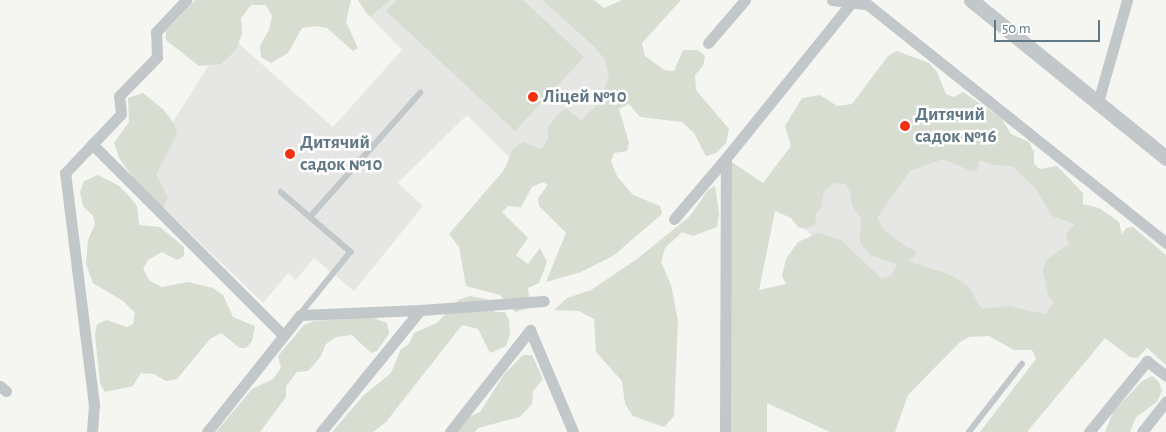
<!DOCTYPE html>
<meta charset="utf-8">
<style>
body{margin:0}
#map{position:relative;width:1166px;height:432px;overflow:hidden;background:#f5f5f1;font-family:"Alegreya Sans",sans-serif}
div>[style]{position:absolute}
.built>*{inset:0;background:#e6e6e4}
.green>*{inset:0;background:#d7ddd1}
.service>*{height:5.5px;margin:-2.75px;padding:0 2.75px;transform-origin:2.75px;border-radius:2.75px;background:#c2c7ca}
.minor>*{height:11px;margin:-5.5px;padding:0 5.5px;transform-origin:5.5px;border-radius:5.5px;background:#c2c7ca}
.tertiary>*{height:15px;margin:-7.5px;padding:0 7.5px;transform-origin:7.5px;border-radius:7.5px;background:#c2c7ca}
.dots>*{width:14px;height:14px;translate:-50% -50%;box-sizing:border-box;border:2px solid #fff;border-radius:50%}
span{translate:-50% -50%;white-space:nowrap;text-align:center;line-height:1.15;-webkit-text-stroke:5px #fff;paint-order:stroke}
.poi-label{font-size:19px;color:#617885;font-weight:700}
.left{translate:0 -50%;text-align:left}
.scale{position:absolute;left:994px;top:20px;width:106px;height:22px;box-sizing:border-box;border:2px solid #617885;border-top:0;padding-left:6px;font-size:15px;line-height:18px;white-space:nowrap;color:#617885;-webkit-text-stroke:4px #fff;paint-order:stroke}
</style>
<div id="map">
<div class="built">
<div style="clip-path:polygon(358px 0,554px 0,634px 79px,523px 171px,467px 115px,398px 183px,423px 206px,354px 291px,314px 258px,296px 280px,288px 273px,263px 303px,136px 181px,228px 34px,333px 127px,402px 50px,365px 12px)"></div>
<div style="clip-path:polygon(891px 58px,1108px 233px,1045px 314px,885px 328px,778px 194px)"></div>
</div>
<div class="green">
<div style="clip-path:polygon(195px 0,351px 0,346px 22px,358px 48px,353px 51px,327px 28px,317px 26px,302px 28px,288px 53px,271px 63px,261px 57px,260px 46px,269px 30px,272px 16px,266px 5px,251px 5px,241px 18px,242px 34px,236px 50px,221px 64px,199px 66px,166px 40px,166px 31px)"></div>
<div style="clip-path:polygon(358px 0,390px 0,370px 17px)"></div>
<div style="clip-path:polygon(397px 0,523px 0,584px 57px,515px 131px,386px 11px)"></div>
<div style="clip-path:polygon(542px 0,594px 0,604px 8px,622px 0,681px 0,642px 43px,645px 56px,664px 70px,674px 71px,683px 50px,698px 50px,705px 56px,703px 66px,695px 75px,696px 90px,729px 129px,726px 143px,716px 153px,706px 156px,694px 133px,682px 122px,640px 117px,629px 104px,619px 109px,629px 143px,627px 151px,614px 153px,611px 161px,617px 176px,633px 195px,660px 206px,662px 214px,613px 256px,581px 272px,546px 282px,566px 233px,539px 206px,538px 198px,548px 185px,543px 182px,532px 187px,521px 207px,508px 206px,502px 212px,528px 238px,516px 255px,528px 264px,540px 248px,547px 262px,539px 283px,528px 288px,530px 308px,515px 312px,500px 295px,466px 286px,459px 247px,449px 234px,504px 170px,513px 149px,523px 142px,541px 149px,548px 139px,548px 127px,559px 113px,567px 109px,581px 120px,598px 104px,609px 76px,605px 60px,595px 47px)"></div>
<div style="clip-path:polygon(evenodd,897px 51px,929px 63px,937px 72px,946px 94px,954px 97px,963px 92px,1001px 118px,1011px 134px,1029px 142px,1034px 152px,1034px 164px,1040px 169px,1057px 166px,1083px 193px,1083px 204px,1099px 208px,1119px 222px,1122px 235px,1126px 228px,1133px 227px,1166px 255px,1166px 365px,1147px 348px,1137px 358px,1130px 357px,1105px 338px,1027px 432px,980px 432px,1036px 359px,1032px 350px,1014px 350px,989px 336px,969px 337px,960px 342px,908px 395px,895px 432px,830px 432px,767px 403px,767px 432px,725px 432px,726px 158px,763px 183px,791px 146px,785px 126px,802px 98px,820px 95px,837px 106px,852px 104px,888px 56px,897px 51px,943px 159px,971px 171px,977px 170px,979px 160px,993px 165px,1012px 166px,1035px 188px,1052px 216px,1075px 224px,1066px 234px,1069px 244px,1046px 260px,1043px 270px,1048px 296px,1054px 302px,1045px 314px,1008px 306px,982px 309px,968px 286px,953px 276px,909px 261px,916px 255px,915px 250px,908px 248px,885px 231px,877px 218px,910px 171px,943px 159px,897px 51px,834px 183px,845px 184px,850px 192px,852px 205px,861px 219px,860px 243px,870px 255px,897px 264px,892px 275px,882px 279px,841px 240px,818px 233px,798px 242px,786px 259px,782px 276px,786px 284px,759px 290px,775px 211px,791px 218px,798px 227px,806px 229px,816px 224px,815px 215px,821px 208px,824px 192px,834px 183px)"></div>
<div style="clip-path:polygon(143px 93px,163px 109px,173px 122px,177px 134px,156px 175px,168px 197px,163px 208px,153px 205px,119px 158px,114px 143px,129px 122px,128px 98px)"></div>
<div style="clip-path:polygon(98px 175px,119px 186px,129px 196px,137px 206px,139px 225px,160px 227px,184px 247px,184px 256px,177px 260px,162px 252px,148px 260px,143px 269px,150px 281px,162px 287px,188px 282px,213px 288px,223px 295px,233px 317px,255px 326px,252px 341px,246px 348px,240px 348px,221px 333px,210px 339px,177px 379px,166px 381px,154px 374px,141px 373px,133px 386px,105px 392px,100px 383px,95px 335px,97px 324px,107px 320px,127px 327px,133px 324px,135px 313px,123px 301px,93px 283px,86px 264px,88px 240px,95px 224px,93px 216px,83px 206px,80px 192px,84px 181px)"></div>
<div style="clip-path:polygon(715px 186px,719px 214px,717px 227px,693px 236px,682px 232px,665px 248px,661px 262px,671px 285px,678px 321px,674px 416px,664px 427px,633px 416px,625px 404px,622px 381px,596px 352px,594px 319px,579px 311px,554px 310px,567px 298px,591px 290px,637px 259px,690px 216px,708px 190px)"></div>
<div style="clip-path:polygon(470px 296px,487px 299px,495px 312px,505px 312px,509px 320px,510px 334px,506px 346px,490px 353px,478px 329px,462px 325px,386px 422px,373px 432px,332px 432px,363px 396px,391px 373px,401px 349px,409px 344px,414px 333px,437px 323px,458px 300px)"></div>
<div style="clip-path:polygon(371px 317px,387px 323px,389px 334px,377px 351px,371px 353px,352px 335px,336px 337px,326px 344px,321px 356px,308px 371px,297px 372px,286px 386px,286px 397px,260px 432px,216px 432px,252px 389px,273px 379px,281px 368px,278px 356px,304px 325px,315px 321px)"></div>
<div style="clip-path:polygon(523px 355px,532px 355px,543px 379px,533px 391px,532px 404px,520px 417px,478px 428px,475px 432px,458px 432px,468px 417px,480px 412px,505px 373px)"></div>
<div style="clip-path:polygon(1152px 376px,1159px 382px,1162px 391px,1157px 402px,1136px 417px,1130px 432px,1105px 432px,1113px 412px,1142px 381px)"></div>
</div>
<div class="service">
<div style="left:281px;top:192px;width:92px;rotate:40.6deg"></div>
<div style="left:351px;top:252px;width:81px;rotate:129deg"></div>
<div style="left:310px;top:217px;width:166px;rotate:-48.4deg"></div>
<div style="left:969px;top:432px;width:86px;rotate:-52.1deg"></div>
</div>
<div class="minor">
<div style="left:832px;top:0;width:35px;rotate:7deg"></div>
<div style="left:867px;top:4px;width:383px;rotate:38.6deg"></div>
<div style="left:708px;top:43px;width:57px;rotate:-49.3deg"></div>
<div style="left:1098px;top:102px;width:106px;rotate:-74.1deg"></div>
<div style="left:92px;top:144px;width:270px;rotate:45deg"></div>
<div style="left:674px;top:219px;width:80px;rotate:-49.6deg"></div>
<div style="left:0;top:386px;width:8px;rotate:40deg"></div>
<div style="left:92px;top:432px;width:27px;rotate:-86deg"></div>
<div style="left:94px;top:405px;width:234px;rotate:-97.1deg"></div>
<div style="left:65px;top:173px;width:81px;rotate:-46.5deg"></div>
<div style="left:121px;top:114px;width:18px;rotate:-96deg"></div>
<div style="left:119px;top:96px;width:54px;rotate:-45.7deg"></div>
<div style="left:157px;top:57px;width:25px;rotate:-92deg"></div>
<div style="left:156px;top:32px;width:44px;rotate:-46.8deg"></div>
<div style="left:207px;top:432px;width:149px;rotate:-51.5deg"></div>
<div style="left:300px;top:315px;width:120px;rotate:-2.4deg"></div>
<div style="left:321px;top:432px;width:157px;rotate:-50.9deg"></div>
<div style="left:420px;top:310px;width:124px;rotate:-4.2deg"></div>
<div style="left:450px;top:432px;width:130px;rotate:-51.9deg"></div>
<div style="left:530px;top:330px;width:111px;rotate:67.1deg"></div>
<div style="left:725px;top:432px;width:274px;rotate:-89.8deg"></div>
<div style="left:726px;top:158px;width:199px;rotate:-51.1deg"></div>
<div style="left:1089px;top:432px;width:92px;rotate:-50.8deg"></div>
<div style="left:1147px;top:361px;width:24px;rotate:38deg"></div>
<div style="left:1142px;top:432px;width:39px;rotate:-52deg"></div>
</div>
<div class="tertiary">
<div style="left:971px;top:0;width:251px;rotate:39deg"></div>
</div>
<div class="dots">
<div style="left:533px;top:97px;background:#f43112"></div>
<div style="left:905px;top:126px;background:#f43112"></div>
<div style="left:290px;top:154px;background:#f43112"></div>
</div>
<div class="poi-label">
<span class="left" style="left:543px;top:97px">Ліцей №10</span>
<span class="left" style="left:915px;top:126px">Дитячий<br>садок №16</span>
<span class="left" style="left:300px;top:154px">Дитячий<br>садок №10</span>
</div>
<div class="scale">50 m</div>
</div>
